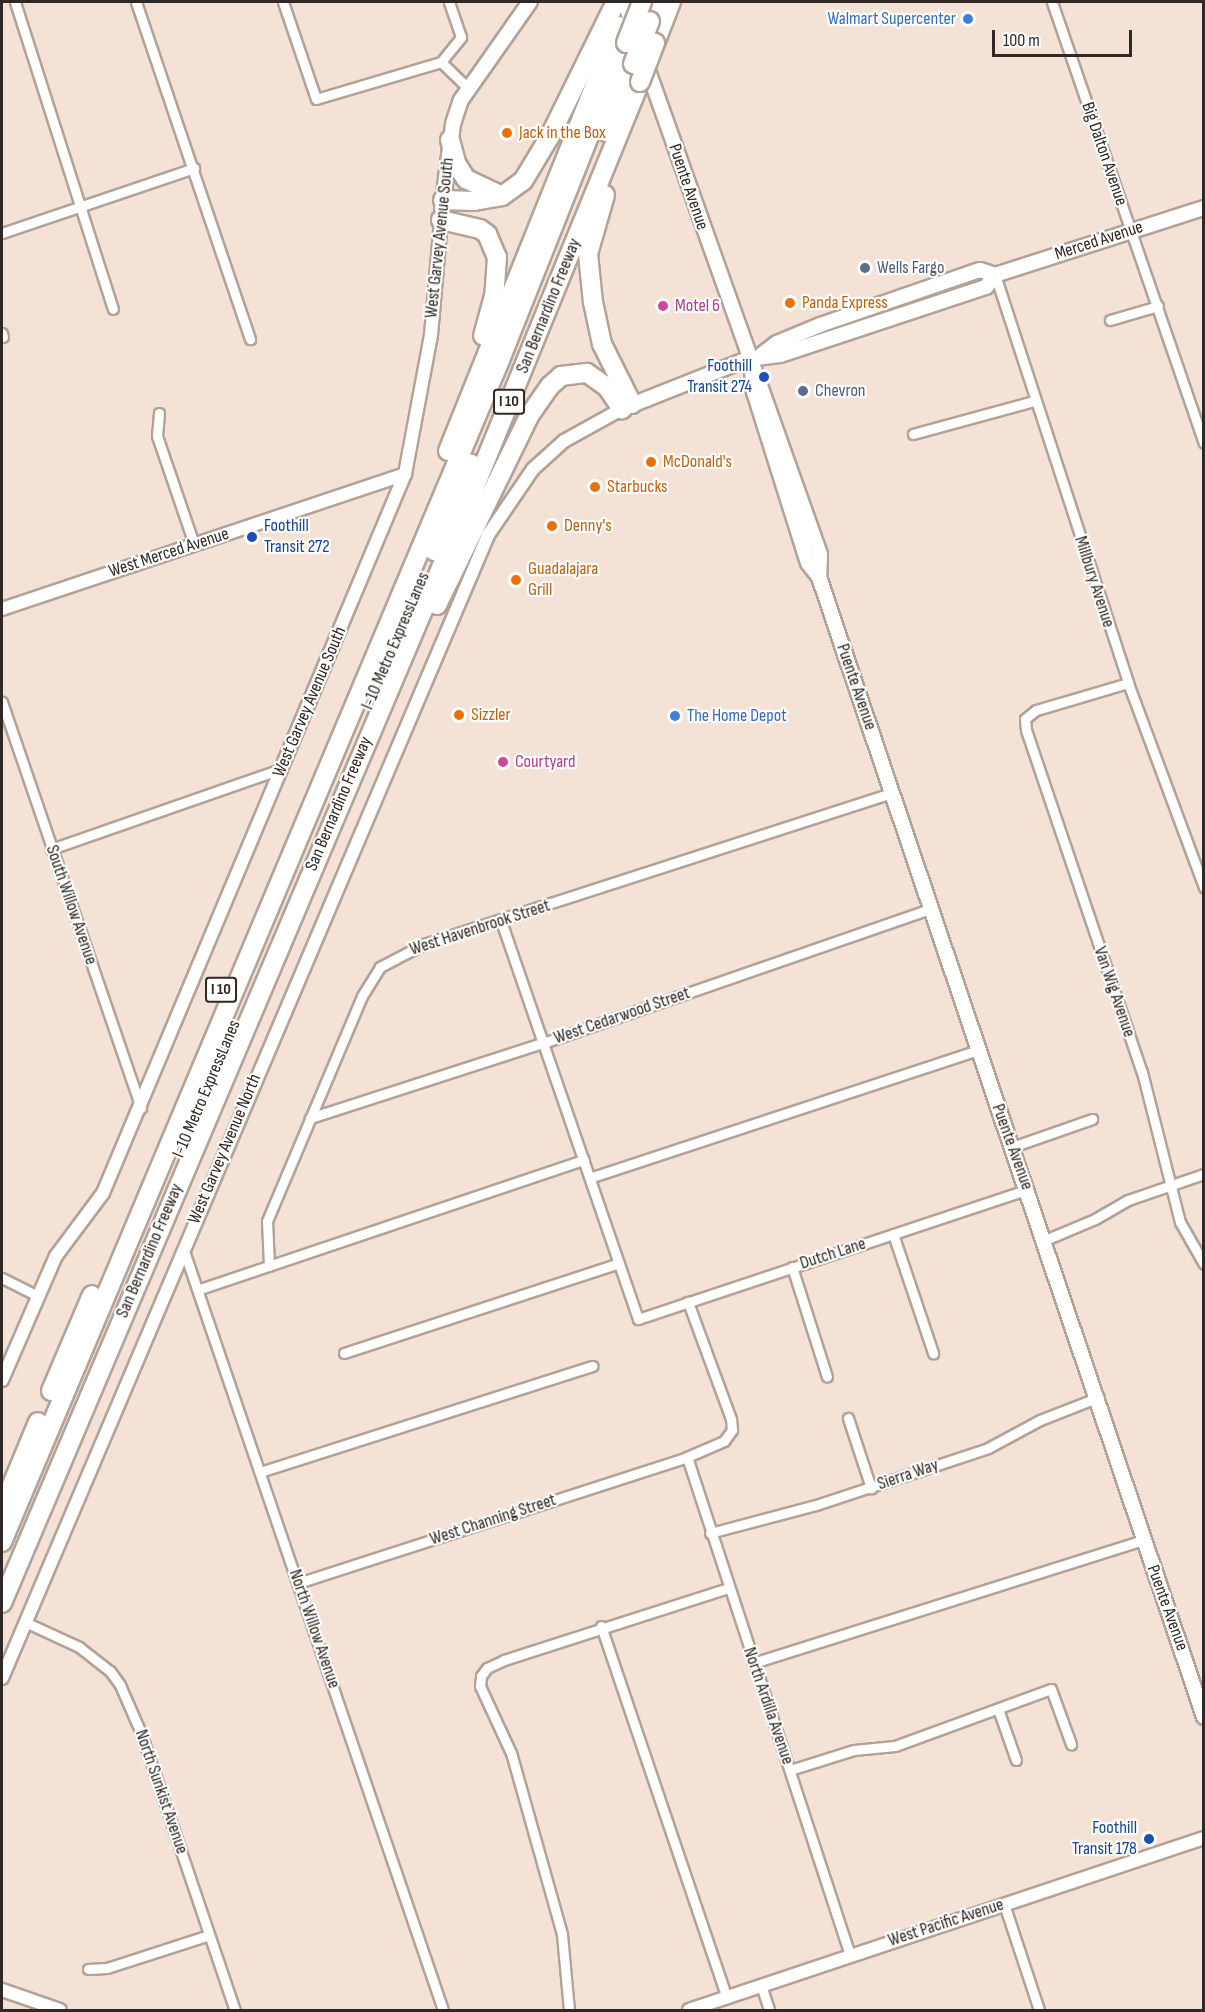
<!DOCTYPE html>
<style>
body{margin:0}
#map{position:relative;width:1205px;height:2012px;overflow:hidden;background:#f4e2d7;font-family:"Sofia Sans Condensed",sans-serif}
div>[style]{position:absolute}
.roads{filter:drop-shadow(2px 0 #b2a298) drop-shadow(-2px 0 #b2a298) drop-shadow(0 2px #b2a298) drop-shadow(0 -2px #b2a298)}
.minor>*{height:9px;margin:-4.5px;padding:0 4.5px;transform-origin:4.5px;border-radius:4.5px;background:#fff}
.tertiary>*{height:12px;margin:-6px;padding:0 6px;transform-origin:6px;border-radius:6px;background:#fff}
.secondary>*{height:14px;margin:-7px;padding:0 7px;transform-origin:7px;border-radius:7px;background:#fff}
.motorway>*{height:18px;margin:-9px;padding:0 9px;transform-origin:9px;border-radius:9px;background:#fff}
.bridges{filter:drop-shadow(2px 0 #b2a298) drop-shadow(-2px 0 #b2a298) drop-shadow(0 2px #b2a298) drop-shadow(0 -2px #b2a298)}
.motorway-bridge>*{height:18px;margin:-9px;padding:0 9px;transform-origin:9px;border-radius:9px;background:#fff}
.dots>*{width:16px;height:16px;translate:-50% -50%;box-sizing:border-box;border:3px solid #fff;border-radius:50%}
span{translate:-50% -50%;white-space:nowrap;text-align:center;line-height:1.15;-webkit-text-stroke:4.5px #fff;paint-order:stroke}
.shield-label span{padding:2px 4px;background:#fff;border:2px solid;border-radius:4px;-webkit-text-stroke-width:0}
.shield-label{font-size:16px;color:#2f2824;font-weight:700}
.shop-label{font-size:18px;color:#366cbe}
.right{translate:-100% -50%;text-align:right}
.left{translate:0 -50%;text-align:left}
.food-label{font-size:18px;color:#c56008}
.street-label{font-size:18px;color:#2f2824}
.service-label{font-size:18px;color:#4e5e75}
.hotel-label{font-size:18px;color:#b23c85}
.transit-label{font-size:18px;color:#164399}
.frame{position:absolute;inset:0;border:3px solid #2f2824;pointer-events:none}
.scale{position:absolute;left:992px;top:30px;width:140px;height:27px;box-sizing:border-box;border:3px solid #2f2824;border-top:0;padding-left:8px;font-size:18px;line-height:21px;white-space:nowrap;color:#2f2824;-webkit-text-stroke:4px #fff;paint-order:stroke}
</style>
<div id="map">
<div class="roads">
<div class="minor">
<div style="left:15px;top:2px;width:322px;rotate:72.3deg"></div>
<div style="left:136px;top:2px;width:356px;rotate:71.3deg"></div>
<div style="left:283px;top:2px;width:102px;rotate:71.2deg"></div>
<div style="left:316px;top:99px;width:130px;rotate:-16.5deg"></div>
<div style="left:441px;top:62px;width:37px;rotate:44deg"></div>
<div style="left:1052px;top:2px;width:466px;rotate:71deg"></div>
<div style="left:441px;top:62px;width:32px;rotate:-51deg"></div>
<div style="left:461px;top:37px;width:37px;rotate:-109deg"></div>
<div style="left:2px;top:233px;width:203px;rotate:-18.7deg"></div>
<div style="left:995px;top:275px;width:429px;rotate:71.9deg"></div>
<div style="left:1128px;top:683px;width:218px;rotate:69.6deg"></div>
<div style="left:1110px;top:320px;width:50px;rotate:-16.3deg"></div>
<div style="left:2px;top:333px;width:4px;rotate:76deg"></div>
<div style="left:159px;top:413px;width:23px;rotate:95deg"></div>
<div style="left:157px;top:436px;width:114px;rotate:71.1deg"></div>
<div style="left:913px;top:434px;width:125px;rotate:-15.3deg"></div>
<div style="left:1128px;top:683px;width:96px;rotate:163.6deg"></div>
<div style="left:1036px;top:710px;width:14px;rotate:141deg"></div>
<div style="left:1025px;top:719px;width:11px;rotate:85deg"></div>
<div style="left:1026px;top:730px;width:361px;rotate:71.3deg"></div>
<div style="left:1142px;top:1072px;width:155px;rotate:75.8deg"></div>
<div style="left:1180px;top:1222px;width:48px;rotate:60.3deg"></div>
<div style="left:2px;top:702px;width:429px;rotate:71.1deg"></div>
<div style="left:51px;top:849px;width:244px;rotate:-19.2deg"></div>
<div style="left:501px;top:921px;width:421px;rotate:71deg"></div>
<div style="left:638px;top:1319px;width:411px;rotate:-18.4deg"></div>
<div style="left:310px;top:1118px;width:248px;rotate:-17.9deg"></div>
<div style="left:546px;top:1042px;width:407px;rotate:-19.1deg"></div>
<div style="left:1012px;top:1147px;width:85px;rotate:-19.3deg"></div>
<div style="left:592px;top:1177px;width:406px;rotate:-18.2deg"></div>
<div style="left:893px;top:1234px;width:126px;rotate:71.4deg"></div>
<div style="left:1045px;top:1240px;width:54px;rotate:-22.8deg"></div>
<div style="left:1095px;top:1219px;width:38px;rotate:-30deg"></div>
<div style="left:1128px;top:1200px;width:80px;rotate:-18.9deg"></div>
<div style="left:183px;top:1248px;width:805px;rotate:71.16deg"></div>
<div style="left:269px;top:1266px;width:45px;rotate:-92.5deg"></div>
<div style="left:267px;top:1221px;width:244px;rotate:-67.1deg"></div>
<div style="left:362px;top:996px;width:34px;rotate:-58deg"></div>
<div style="left:380px;top:967px;width:50px;rotate:-27.6deg"></div>
<div style="left:424px;top:944px;width:492px;rotate:-17.9deg"></div>
<div style="left:792px;top:1267px;width:115px;rotate:72.3deg"></div>
<div style="left:2px;top:1278px;width:40px;rotate:26.6deg"></div>
<div style="left:200px;top:1289px;width:405px;rotate:-18.6deg"></div>
<div style="left:344px;top:1353px;width:289px;rotate:-18.1deg"></div>
<div style="left:848px;top:1418px;width:74px;rotate:71.8deg"></div>
<div style="left:687px;top:1457px;width:524px;rotate:71.88deg"></div>
<div style="left:260px;top:1472px;width:349px;rotate:-17.7deg"></div>
<div style="left:710px;top:1533px;width:110px;rotate:-14.8deg"></div>
<div style="left:816px;top:1505px;width:181px;rotate:-18.3deg"></div>
<div style="left:988px;top:1448px;width:59px;rotate:-28.3deg"></div>
<div style="left:1040px;top:1420px;width:63px;rotate:-21.3deg"></div>
<div style="left:298px;top:1583px;width:409px;rotate:-17.9deg"></div>
<div style="left:687px;top:1457px;width:40px;rotate:-23.4deg"></div>
<div style="left:724px;top:1441px;width:14px;rotate:-54deg"></div>
<div style="left:732px;top:1430px;width:11px;rotate:-95deg"></div>
<div style="left:731px;top:1419px;width:125px;rotate:-110.2deg"></div>
<div style="left:25px;top:1622px;width:60px;rotate:24.8deg"></div>
<div style="left:79px;top:1647px;width:39px;rotate:38deg"></div>
<div style="left:110px;top:1671px;width:17px;rotate:54deg"></div>
<div style="left:120px;top:1685px;width:52px;rotate:66.4deg"></div>
<div style="left:141px;top:1733px;width:293px;rotate:71.3deg"></div>
<div style="left:601px;top:1626px;width:393px;rotate:71.3deg"></div>
<div style="left:753px;top:1663px;width:408px;rotate:-17.5deg"></div>
<div style="left:998px;top:1709px;width:54px;rotate:70.6deg"></div>
<div style="left:790px;top:1770px;width:67px;rotate:-17.4deg"></div>
<div style="left:854px;top:1750px;width:41px;rotate:-5.6deg"></div>
<div style="left:895px;top:1746px;width:166px;rotate:-20.1deg"></div>
<div style="left:1051px;top:1689px;width:59px;rotate:70deg"></div>
<div style="left:1004px;top:1904px;width:112px;rotate:71.7deg"></div>
<div style="left:88px;top:1969px;width:19px;rotate:-3deg"></div>
<div style="left:107px;top:1968px;width:107px;rotate:-17.9deg"></div>
<div style="left:762px;top:1988px;width:23px;rotate:72deg"></div>
<div style="left:569px;top:2010px;width:76px;rotate:-95.3deg"></div>
<div style="left:562px;top:1934px;width:188px;rotate:-105.7deg"></div>
<div style="left:511px;top:1753px;width:74px;rotate:-114.8deg"></div>
<div style="left:480px;top:1686px;width:10px;rotate:-84deg"></div>
<div style="left:481px;top:1676px;width:10px;rotate:-53deg"></div>
<div style="left:487px;top:1668px;width:19px;rotate:-25deg"></div>
<div style="left:504px;top:1660px;width:235px;rotate:-17.8deg"></div>
</div>
<div class="tertiary">
<div style="left:2px;top:609px;width:425px;rotate:-18.5deg"></div>
<div style="left:2px;top:1380px;width:135px;rotate:-66.5deg"></div>
<div style="left:56px;top:1256px;width:79px;rotate:-53.3deg"></div>
<div style="left:103px;top:1193px;width:780px;rotate:-67.22deg"></div>
<div style="left:405px;top:474px;width:141px;rotate:-79.4deg"></div>
<div style="left:431px;top:335px;width:115px;rotate:-85deg"></div>
<div style="left:2px;top:1678px;width:1242px;rotate:-66.96deg"></div>
<div style="left:488px;top:535px;width:80px;rotate:-55.7deg"></div>
<div style="left:533px;top:469px;width:42px;rotate:-42.1deg"></div>
<div style="left:564px;top:441px;width:66px;rotate:-28.9deg"></div>
<div style="left:2px;top:1990px;width:61px;rotate:19deg"></div>
<div style="left:689px;top:2010px;width:543px;rotate:-18.47deg"></div>
</div>
<div class="secondary">
<div style="left:625px;top:2px;width:28px;rotate:72deg"></div>
<div style="left:645px;top:62px;width:522px;rotate:70.42deg"></div>
<div style="left:820px;top:554px;width:23px;rotate:92deg"></div>
<div style="left:442px;top:209px;width:86px;rotate:-82.6deg"></div>
<div style="left:453px;top:124px;width:25px;rotate:-72deg"></div>
<div style="left:461px;top:100px;width:120px;rotate:-54.9deg"></div>
<div style="left:761px;top:355px;width:20px;rotate:-37deg"></div>
<div style="left:777px;top:343px;width:47px;rotate:-22.7deg"></div>
<div style="left:820px;top:325px;width:169px;rotate:-19deg"></div>
<div style="left:980px;top:270px;width:16px;rotate:18deg"></div>
<div style="left:995px;top:275px;width:219px;rotate:-17.8deg"></div>
<div style="left:752px;top:371px;width:21px;rotate:85deg"></div>
<div style="left:754px;top:392px;width:179px;rotate:72.5deg"></div>
<div style="left:808px;top:563px;width:18px;rotate:52deg"></div>
<div style="left:819px;top:577px;width:1203px;rotate:71.34deg"></div>
<div style="left:624px;top:408px;width:133px;rotate:-21.6deg"></div>
<div style="left:748px;top:359px;width:32px;rotate:-7deg"></div>
<div style="left:780px;top:355px;width:217px;rotate:-18.3deg"></div>
<div style="left:986px;top:287px;width:15px;rotate:-53deg"></div>
</div>
<div class="motorway">
<div style="left:650px;top:21px;width:20px;rotate:-70deg"></div>
<div style="left:655px;top:43px;width:44px;rotate:-68.7deg"></div>
<div style="left:606px;top:132px;width:73px;rotate:-68.3deg"></div>
<div style="left:450px;top:140px;width:24px;rotate:75deg"></div>
<div style="left:456px;top:163px;width:19px;rotate:58deg"></div>
<div style="left:466px;top:179px;width:38px;rotate:25deg"></div>
<div style="left:605px;top:195px;width:61px;rotate:106.1deg"></div>
<div style="left:588px;top:254px;width:48px;rotate:84.1deg"></div>
<div style="left:593px;top:302px;width:43px;rotate:77.9deg"></div>
<div style="left:602px;top:344px;width:67px;rotate:63.4deg"></div>
<div style="left:443px;top:200px;width:31px;rotate:2deg"></div>
<div style="left:474px;top:201px;width:28px;rotate:-10deg"></div>
<div style="left:502px;top:196px;width:26px;rotate:-36deg"></div>
<div style="left:523px;top:181px;width:52px;rotate:-59deg"></div>
<div style="left:550px;top:136px;width:149px;rotate:-63.8deg"></div>
<div style="left:441px;top:220px;width:40px;rotate:13deg"></div>
<div style="left:480px;top:229px;width:9px;rotate:36deg"></div>
<div style="left:487px;top:234px;width:25px;rotate:67deg"></div>
<div style="left:497px;top:257px;width:39px;rotate:94deg"></div>
<div style="left:494px;top:296px;width:41px;rotate:105.4deg"></div>
<div style="left:448px;top:451px;width:458px;rotate:-68.1deg"></div>
<div style="left:434px;top:551px;width:95px;rotate:-67.2deg"></div>
<div style="left:437px;top:605px;width:210px;rotate:-64deg"></div>
<div style="left:529px;top:416px;width:37px;rotate:-55deg"></div>
<div style="left:550px;top:386px;width:15px;rotate:-42deg"></div>
<div style="left:561px;top:376px;width:26px;rotate:-7deg"></div>
<div style="left:587px;top:373px;width:24px;rotate:35deg"></div>
<div style="left:607px;top:387px;width:27px;rotate:56deg"></div>
<div style="left:51px;top:1391px;width:104px;rotate:-66.9deg"></div>
<div style="left:2px;top:1509px;width:94px;rotate:-67.5deg"></div>
<div style="left:2px;top:1542px;width:1283px;rotate:-67.15deg"></div>
<div style="left:500px;top:360px;width:341px;rotate:-68.3deg"></div>
<div style="left:2px;top:1603px;width:1178px;rotate:-67.02deg"></div>
<div style="left:462px;top:518px;width:471px;rotate:-67.8deg"></div>
</div>
</div>
<div class="bridges">
<div class="motorway-bridge">
<div style="left:626px;top:43px;width:44px;rotate:-68.7deg"></div>
<div style="left:633px;top:64px;width:46px;rotate:-68.4deg"></div>
<div style="left:640px;top:82px;width:42px;rotate:-69deg"></div>
</div>
</div>
<div class="dots">
<div style="left:968px;top:19px;background:#3f7fe0"></div>
<div style="left:507px;top:133px;background:#e8710a"></div>
<div style="left:865px;top:268px;background:#5c6f8a"></div>
<div style="left:790px;top:303px;background:#e8710a"></div>
<div style="left:663px;top:306px;background:#d1479c"></div>
<div style="left:764px;top:377px;background:#1a4fb4"></div>
<div style="left:803px;top:391px;background:#5c6f8a"></div>
<div style="left:651px;top:462px;background:#e8710a"></div>
<div style="left:595px;top:487px;background:#e8710a"></div>
<div style="left:552px;top:526px;background:#e8710a"></div>
<div style="left:252px;top:537px;background:#1a4fb4"></div>
<div style="left:516px;top:580px;background:#e8710a"></div>
<div style="left:459px;top:715px;background:#e8710a"></div>
<div style="left:675px;top:716px;background:#3f7fe0"></div>
<div style="left:503px;top:762px;background:#d1479c"></div>
<div style="left:1149px;top:1839px;background:#1a4fb4"></div>
</div>
<div class="shield-label">
<span style="left:509px;top:402px">I 10</span>
<span style="left:221px;top:990px">I 10</span>
</div>
<div class="shop-label">
<span class="right" style="left:956px;top:19px">Walmart Supercenter</span>
<span class="left" style="left:687px;top:716px">The Home Depot</span>
</div>
<div class="food-label">
<span class="left" style="left:519px;top:133px">Jack in the Box</span>
<span class="left" style="left:802px;top:303px">Panda Express</span>
<span class="left" style="left:663px;top:462px">McDonald's</span>
<span class="left" style="left:607px;top:487px">Starbucks</span>
<span class="left" style="left:564px;top:526px">Denny's</span>
<span class="left" style="left:528px;top:580px">Guadalajara<br>Grill</span>
<span class="left" style="left:471px;top:715px">Sizzler</span>
</div>
<div class="street-label">
<span style="left:1104px;top:154px;rotate:71deg">Big Dalton Avenue</span>
<span style="left:688px;top:187px;rotate:71deg">Puente Avenue</span>
<span style="left:440px;top:238px;rotate:-84deg">West Garvey Avenue South</span>
<span style="left:1099px;top:241px;rotate:-18deg">Merced Avenue</span>
<span style="left:549px;top:306px;rotate:-68deg">San Bernardino Freeway</span>
<span style="left:169px;top:553px;rotate:-18deg">West Merced Avenue</span>
<span style="left:1094px;top:582px;rotate:72deg">Millbury Avenue</span>
<span style="left:396px;top:641px;rotate:-67deg">I-10 Metro ExpressLanes</span>
<span style="left:856px;top:687px;rotate:71deg">Puente Avenue</span>
<span style="left:310px;top:702px;rotate:-67deg">West Garvey Avenue South</span>
<span style="left:339px;top:804px;rotate:-67deg">San Bernardino Freeway</span>
<span style="left:71px;top:905px;rotate:71deg">South Willow Avenue</span>
<span style="left:480px;top:928px;rotate:-18deg">West Havenbrook Street</span>
<span style="left:1114px;top:992px;rotate:71deg">Van Wig Avenue</span>
<span style="left:622px;top:1016px;rotate:-19deg">West Cedarwood Street</span>
<span style="left:207px;top:1089px;rotate:-67deg">I-10 Metro ExpressLanes</span>
<span style="left:1012px;top:1147px;rotate:70deg">Puente Avenue</span>
<span style="left:225px;top:1149px;rotate:-67deg">West Garvey Avenue North</span>
<span style="left:150px;top:1251px;rotate:-67deg">San Bernardino Freeway</span>
<span style="left:833px;top:1254px;rotate:-18deg">Dutch Lane</span>
<span style="left:908px;top:1475px;rotate:-19deg">Sierra Way</span>
<span style="left:493px;top:1520px;rotate:-18deg">West Channing Street</span>
<span style="left:1167px;top:1608px;rotate:70deg">Puente Avenue</span>
<span style="left:314px;top:1629px;rotate:71deg">North Willow Avenue</span>
<span style="left:768px;top:1706px;rotate:71deg">North Ardilla Avenue</span>
<span style="left:161px;top:1792px;rotate:71deg">North Sunkist Avenue</span>
<span style="left:946px;top:1923px;rotate:-18deg">West Pacific Avenue</span>
</div>
<div class="service-label">
<span class="left" style="left:877px;top:268px">Wells Fargo</span>
<span class="left" style="left:815px;top:391px">Chevron</span>
</div>
<div class="hotel-label">
<span class="left" style="left:675px;top:306px">Motel 6</span>
<span class="left" style="left:515px;top:762px">Courtyard</span>
</div>
<div class="transit-label">
<span class="right" style="left:752px;top:377px">Foothill<br>Transit 274</span>
<span class="left" style="left:264px;top:537px">Foothill<br>Transit 272</span>
<span class="right" style="left:1137px;top:1839px">Foothill<br>Transit 178</span>
</div>
<div class="frame"></div>
<div class="scale">100 m</div>
</div>
